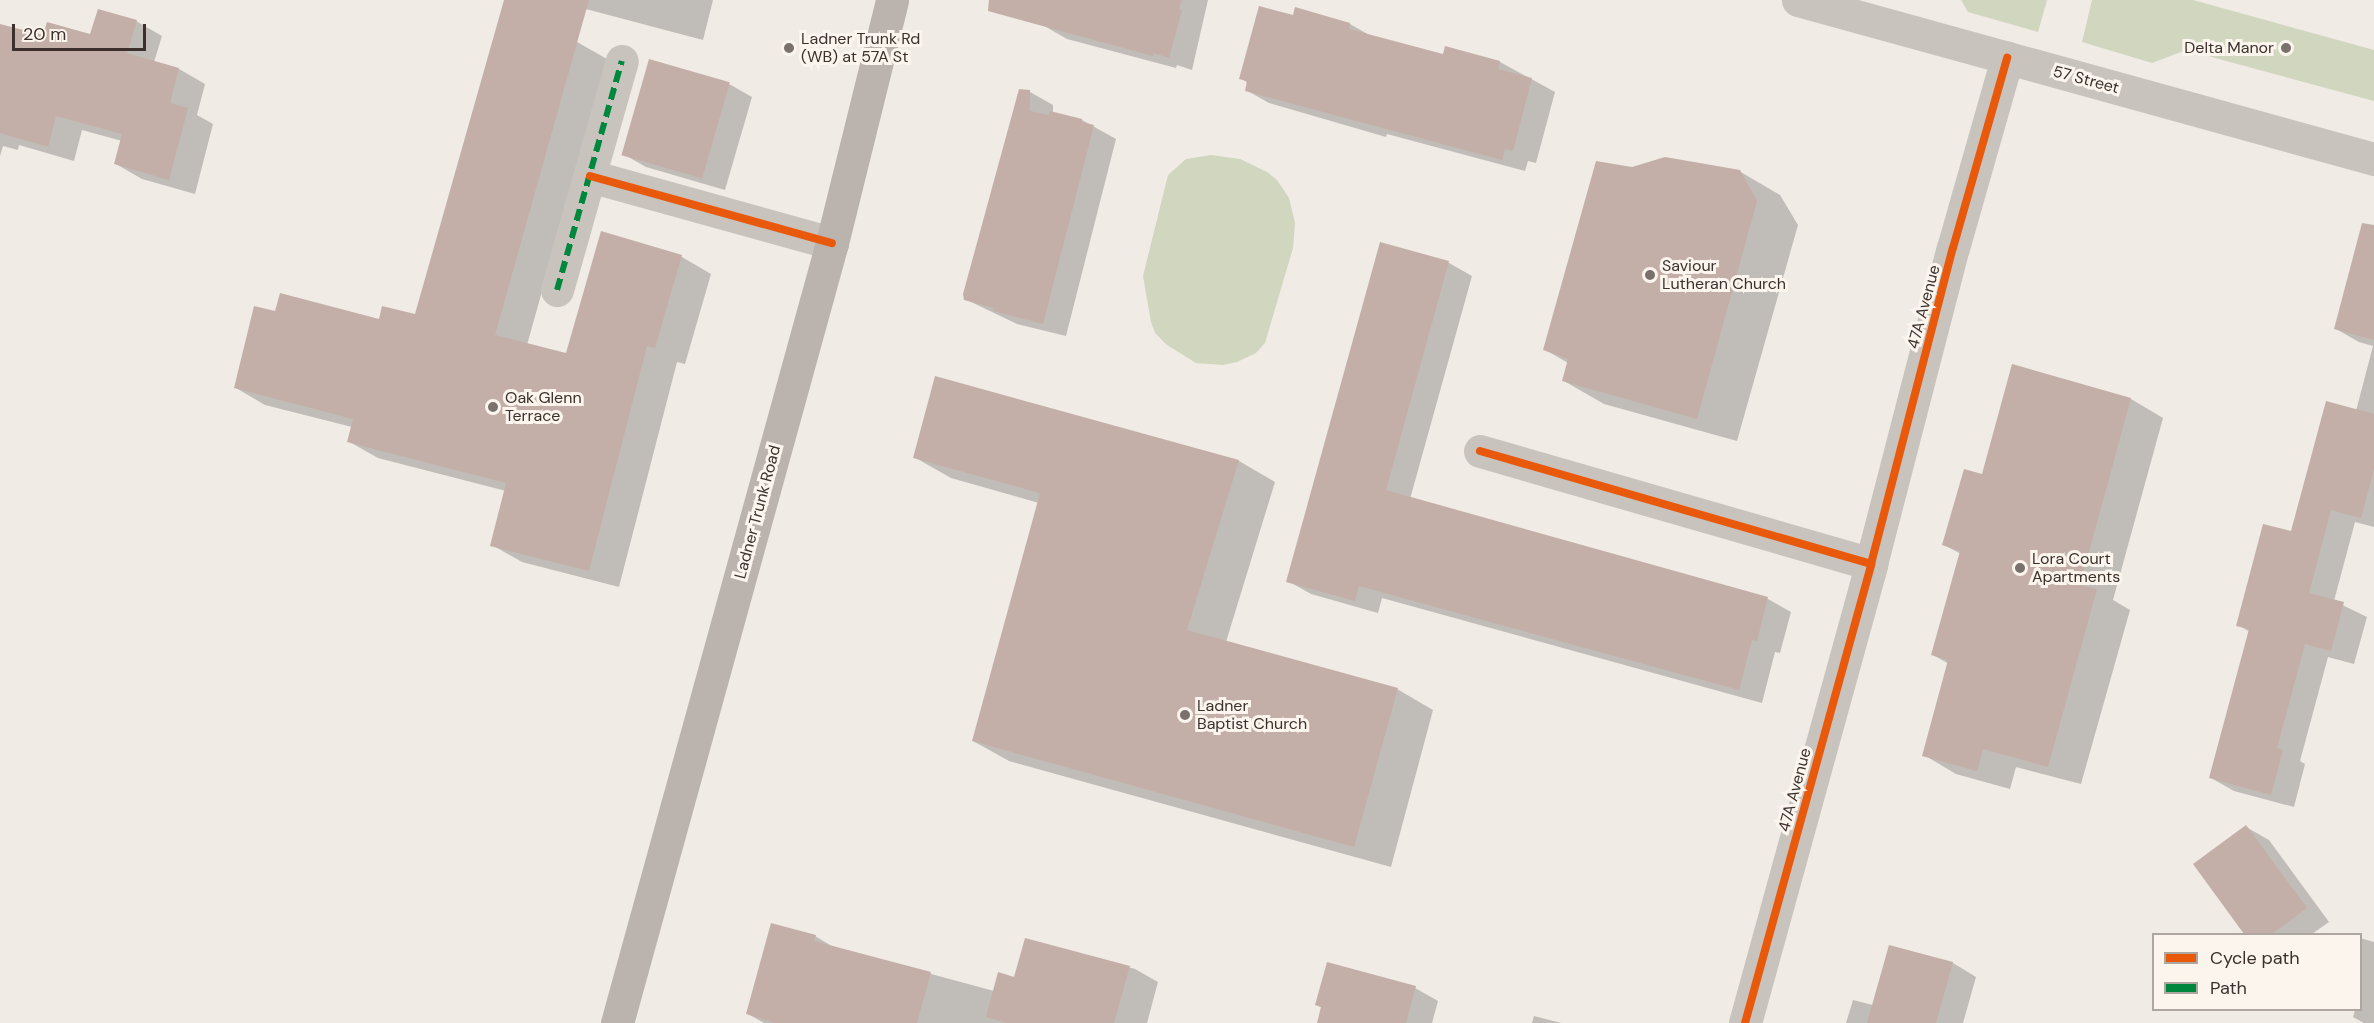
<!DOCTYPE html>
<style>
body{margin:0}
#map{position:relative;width:2374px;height:1023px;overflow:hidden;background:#f0ebe5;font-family:"DM Sans",sans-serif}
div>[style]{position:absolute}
.green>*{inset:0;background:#d1d6bf}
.shadow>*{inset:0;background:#0003}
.building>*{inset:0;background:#c3afa7;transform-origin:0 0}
.street>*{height:33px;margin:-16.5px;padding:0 16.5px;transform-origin:16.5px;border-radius:16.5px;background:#c9c3be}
.secondary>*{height:33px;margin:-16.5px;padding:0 16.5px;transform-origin:16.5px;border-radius:16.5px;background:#bab3ae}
.quiet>*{height:6px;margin-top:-3px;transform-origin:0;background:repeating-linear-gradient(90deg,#00873e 0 12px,transparent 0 18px)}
.cycleway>*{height:8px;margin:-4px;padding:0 4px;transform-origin:4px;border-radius:4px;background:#e8590c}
.dots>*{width:16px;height:16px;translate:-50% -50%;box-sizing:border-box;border:3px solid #fbf5ee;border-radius:50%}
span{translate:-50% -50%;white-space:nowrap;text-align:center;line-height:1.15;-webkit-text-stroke:6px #fbf5ee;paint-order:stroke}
.poi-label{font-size:16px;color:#3b302b}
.left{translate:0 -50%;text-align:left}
.right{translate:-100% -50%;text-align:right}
.street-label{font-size:16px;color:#3b302b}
.legend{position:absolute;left:2152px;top:933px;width:210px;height:78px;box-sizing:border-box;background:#fbf5ee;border:2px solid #aea6a0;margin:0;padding:8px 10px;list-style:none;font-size:18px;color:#3b302b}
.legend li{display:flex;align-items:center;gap:12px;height:30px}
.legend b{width:30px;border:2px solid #aea6a0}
.scale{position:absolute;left:12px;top:24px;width:134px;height:27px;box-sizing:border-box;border:3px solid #3b302b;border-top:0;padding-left:8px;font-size:18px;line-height:21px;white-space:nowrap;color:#3b302b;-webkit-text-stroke:4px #fbf5ee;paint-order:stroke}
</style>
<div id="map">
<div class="green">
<div style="clip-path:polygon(1961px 0,2047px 0,2038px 32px,1968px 12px)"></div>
<div style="clip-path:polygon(2092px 0,2193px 0,2374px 50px,2374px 101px,2186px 50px,2152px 63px,2082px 42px)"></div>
<div style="clip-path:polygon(1211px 155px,1240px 159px,1267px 172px,1277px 180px,1289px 198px,1295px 223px,1293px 248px,1265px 343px,1256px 353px,1237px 362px,1223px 365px,1196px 363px,1167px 345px,1155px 333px,1151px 322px,1143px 276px,1168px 175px,1186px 159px)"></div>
</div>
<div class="shadow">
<div style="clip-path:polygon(568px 0,713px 0,703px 40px,582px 8px)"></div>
<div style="clip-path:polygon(1038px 0,1208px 0,1192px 70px,1177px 65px,1176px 68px,1067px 39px,1032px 19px)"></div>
<div style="clip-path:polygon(1294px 17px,1350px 24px,1371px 36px,1444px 56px,1500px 62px,1555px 92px,1536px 163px,1528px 161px,1525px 171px,1387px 134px,1386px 137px,1269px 103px,1246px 90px,1248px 83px,1240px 78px)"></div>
<div style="clip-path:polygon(136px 21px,162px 36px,154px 62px,179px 69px,205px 84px,197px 115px,213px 124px,195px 194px,142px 179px,116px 164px,122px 141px,82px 130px,74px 161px,19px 145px,18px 150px,3px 146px,0 156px,0 25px,44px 37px,91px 36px)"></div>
<div style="clip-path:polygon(577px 42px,607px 59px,527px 345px,567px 355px,602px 233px,682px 257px,711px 274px,685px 364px,677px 362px,619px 587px,522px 562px,492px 545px,506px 491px,378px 458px,348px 441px,352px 427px,265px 405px,236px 388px,276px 313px,380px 320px,416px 316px)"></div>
<div style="clip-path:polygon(729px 84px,752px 97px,725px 190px,646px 167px,623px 154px)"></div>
<div style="clip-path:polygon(1030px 92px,1053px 105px,1053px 113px,1082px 120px,1116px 139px,1066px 336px,1017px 324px,965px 299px)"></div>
<div style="clip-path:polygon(1633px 169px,1739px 171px,1780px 195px,1798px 225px,1737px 441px,1604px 404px,1564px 381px,1568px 363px,1544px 349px)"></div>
<div style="clip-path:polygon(1381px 244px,1449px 263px,1472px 276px,1410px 499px,1768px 599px,1791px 612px,1780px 653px,1775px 652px,1762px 703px,1382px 598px,1378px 613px,1311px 594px,1288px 581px)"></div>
<div style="clip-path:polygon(2374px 279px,2374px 527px,2355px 522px,2334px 601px,2367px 617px,2354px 664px,2328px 657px,2300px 761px,2305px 764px,2294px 807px,2234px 791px,2211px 778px,2250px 632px,2238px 625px,2292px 533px,2356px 411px,2373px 346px,2359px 342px,2336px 329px)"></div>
<div style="clip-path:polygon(2131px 399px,2163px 418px,2113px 600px,2130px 610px,2081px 784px,2016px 767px,2010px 789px,1956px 774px,1924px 755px,1949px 664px,1933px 655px,1961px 554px,1944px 545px,1983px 476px)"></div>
<div style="clip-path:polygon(914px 457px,1239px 461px,1275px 482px,1226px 642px,1397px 689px,1433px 710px,1391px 867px,1009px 761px,973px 741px,1039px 503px,951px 478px)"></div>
<div style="clip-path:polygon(2246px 827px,2269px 840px,2329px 922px,2312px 934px,2246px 934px,2195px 865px)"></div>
<div style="clip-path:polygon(815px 936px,835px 948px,994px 991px,1015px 978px,1026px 939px,1135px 969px,1158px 982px,1147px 1023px,764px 1023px,748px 1014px)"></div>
<div style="clip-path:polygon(2360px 938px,2374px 942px,2374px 1023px,2364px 1023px,2353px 1017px,2355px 1010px,2360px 1010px)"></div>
<div style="clip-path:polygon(1953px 963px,1976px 977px,1963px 1023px,1846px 1023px,1853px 1000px,1873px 1005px)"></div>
<div style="clip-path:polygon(1415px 988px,1438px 1001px,1432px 1023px,1318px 1023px,1322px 1008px,1317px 1005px)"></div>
<div style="clip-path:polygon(1534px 1016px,1561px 1023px,1532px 1023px)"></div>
</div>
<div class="building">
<div style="clip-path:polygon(504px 0,589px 0,495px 335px,566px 353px,601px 231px,682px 255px,655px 348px,647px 346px,589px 571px,490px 546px,506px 483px,347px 442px,353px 419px,234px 388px,254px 306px,275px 311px,280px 293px,379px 319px,382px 306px,415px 314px)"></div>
<div style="clip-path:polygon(989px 0,1182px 0,1179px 9px,1182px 10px,1169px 58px,1154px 53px,1153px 56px,988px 11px)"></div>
<div style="clip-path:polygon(1259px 6px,1293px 15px,1295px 7px,1350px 23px,1349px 29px,1443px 54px,1445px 46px,1500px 61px,1498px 69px,1532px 78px,1513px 151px,1505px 149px,1502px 160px,1245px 91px,1247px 81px,1239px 79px)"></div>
<div style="clip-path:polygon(98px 9px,137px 20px,127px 53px,179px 68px,170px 103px,188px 108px,169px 180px,114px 164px,122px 134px,56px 116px,48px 147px,0 133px,0 24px,43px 35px,47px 22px,90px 34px)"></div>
<div style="left:649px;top:59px;width:84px;height:100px;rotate:16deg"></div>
<div style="clip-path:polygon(1019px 89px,1030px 90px,1030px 111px,1049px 115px,1050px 111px,1082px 119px,1082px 122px,1094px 125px,1043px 324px,993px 311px,994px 308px,964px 300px,963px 294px)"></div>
<div style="clip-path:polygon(1665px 157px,1740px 170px,1757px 201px,1697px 419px,1562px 381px,1568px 359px,1543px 350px,1596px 161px,1632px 167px)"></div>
<div style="clip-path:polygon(2362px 223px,2374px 225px,2374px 340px,2334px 329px)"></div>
<div style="clip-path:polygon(1380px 242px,1449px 261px,1386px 490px,1768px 597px,1757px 641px,1752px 640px,1739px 690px,1359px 586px,1355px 601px,1286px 582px)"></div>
<div style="clip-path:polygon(2012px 364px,2131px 398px,2080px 585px,2097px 589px,2048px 767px,1983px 749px,1977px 771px,1922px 756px,1948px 660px,1931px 655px,1960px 551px,1942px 545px,1964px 469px,1982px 474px)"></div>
<div style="clip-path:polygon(935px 376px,1239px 460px,1187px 630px,1398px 688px,1354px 847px,972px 741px,1040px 493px,913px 458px)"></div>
<div style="clip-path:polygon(2326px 401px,2374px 414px,2374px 469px,2361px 518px,2331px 510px,2309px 593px,2344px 602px,2331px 651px,2305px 644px,2277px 748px,2283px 750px,2271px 795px,2209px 778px,2249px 629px,2236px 626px,2263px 524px,2291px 531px)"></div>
<div style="clip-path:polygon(2246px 825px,2307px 908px,2272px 934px,2244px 934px,2193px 864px)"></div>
<div style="clip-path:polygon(771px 923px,816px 935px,814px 941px,931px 972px,917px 1023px,775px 1023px,746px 1014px)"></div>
<div style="clip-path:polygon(1025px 938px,1130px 966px,1114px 1023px,1007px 1023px,986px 1017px,998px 972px,1014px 977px)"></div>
<div style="clip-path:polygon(1889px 945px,1953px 962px,1936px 1023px,1867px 1023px)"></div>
<div style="clip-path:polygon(1327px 962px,1416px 986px,1406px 1023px,1317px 1023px,1321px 1007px,1315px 1005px)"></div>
</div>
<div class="street">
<div style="left:1798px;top:0;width:598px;rotate:15.43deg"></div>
<div style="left:590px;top:176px;width:251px;rotate:15.5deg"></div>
<div style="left:557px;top:290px;width:238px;rotate:-74.2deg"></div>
<div style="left:1480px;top:451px;width:407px;rotate:16.1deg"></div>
<div style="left:1745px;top:1023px;width:476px;rotate:-74.6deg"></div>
<div style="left:1871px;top:564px;width:326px;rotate:-75.5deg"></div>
<div style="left:1953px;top:248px;width:198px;rotate:-74.1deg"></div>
</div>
<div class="secondary">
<div style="left:617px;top:1023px;width:809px;rotate:-74.59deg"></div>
<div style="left:832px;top:243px;width:250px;rotate:-76.1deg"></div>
</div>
<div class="quiet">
<div style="left:557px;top:290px;width:238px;rotate:-74.2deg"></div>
</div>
<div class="cycleway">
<div style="left:590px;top:176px;width:251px;rotate:15.5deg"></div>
<div style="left:1480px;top:451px;width:407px;rotate:16.1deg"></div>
<div style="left:1745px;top:1023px;width:476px;rotate:-74.6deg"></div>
<div style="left:1871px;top:564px;width:326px;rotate:-75.5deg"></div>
<div style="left:1953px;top:248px;width:198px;rotate:-74.1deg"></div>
</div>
<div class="dots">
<div style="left:789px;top:48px;background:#7a716c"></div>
<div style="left:2286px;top:48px;background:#7a716c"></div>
<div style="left:1650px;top:275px;background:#7a716c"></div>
<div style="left:493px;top:407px;background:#7a716c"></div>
<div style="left:2020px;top:568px;background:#7a716c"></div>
<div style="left:1185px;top:715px;background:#7a716c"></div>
</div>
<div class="poi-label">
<span class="left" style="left:801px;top:48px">Ladner Trunk Rd<br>(WB) at 57A St</span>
<span class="right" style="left:2274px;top:48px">Delta Manor</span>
<span class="left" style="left:1662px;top:275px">Saviour<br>Lutheran Church</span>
<span class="left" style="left:505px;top:407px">Oak Glenn<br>Terrace</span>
<span class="left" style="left:2032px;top:568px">Lora Court<br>Apartments</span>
<span class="left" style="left:1197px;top:715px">Ladner<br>Baptist Church</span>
</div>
<div class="street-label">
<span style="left:2086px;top:80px;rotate:15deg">57 Street</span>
<span style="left:1924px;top:307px;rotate:-75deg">47A Avenue</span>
<span style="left:758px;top:512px;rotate:-75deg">Ladner Trunk Road</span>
<span style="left:1795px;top:790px;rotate:-75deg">47A Avenue</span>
</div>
<ul class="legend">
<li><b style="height:8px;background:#e8590c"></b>Cycle path</li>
<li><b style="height:8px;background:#00873e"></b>Path</li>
</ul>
<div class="scale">20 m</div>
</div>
